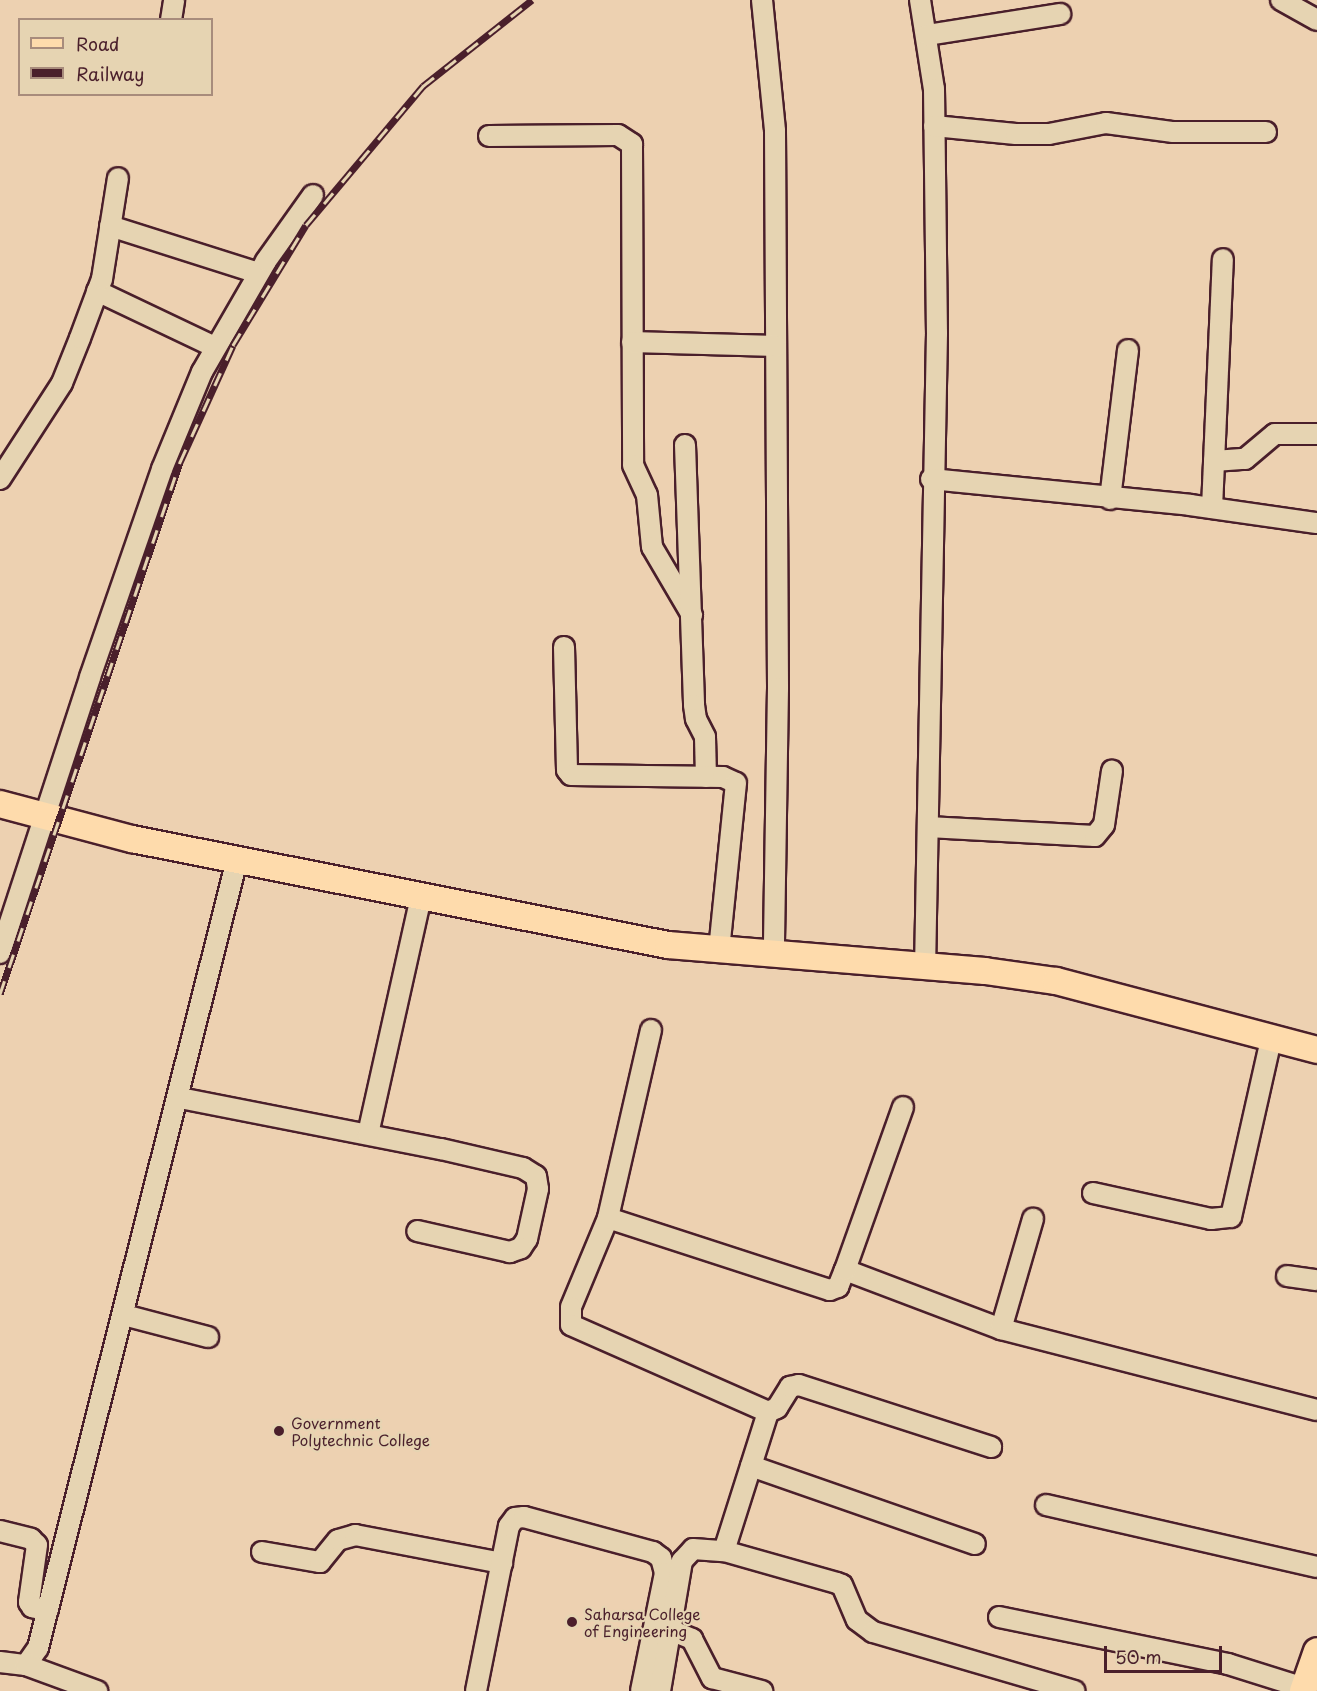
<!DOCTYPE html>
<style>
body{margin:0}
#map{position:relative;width:1317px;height:1691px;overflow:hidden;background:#edd1b1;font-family:"Playpen Sans",sans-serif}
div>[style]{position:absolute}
.roads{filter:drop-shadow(2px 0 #4a1f2b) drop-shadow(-2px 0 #4a1f2b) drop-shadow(0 2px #4a1f2b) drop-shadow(0 -2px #4a1f2b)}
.minor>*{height:20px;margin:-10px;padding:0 10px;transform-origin:10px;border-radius:10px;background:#e6d4b2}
.major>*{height:26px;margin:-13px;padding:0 13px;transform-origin:13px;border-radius:13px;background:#fedbac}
.rail>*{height:7px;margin-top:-3.5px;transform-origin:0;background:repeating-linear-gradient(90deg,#e6d4b2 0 14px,#4a1f2b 0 28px);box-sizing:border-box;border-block:2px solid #4a1f2b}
.dots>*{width:16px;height:16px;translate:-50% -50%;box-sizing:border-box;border:3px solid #e6d4b2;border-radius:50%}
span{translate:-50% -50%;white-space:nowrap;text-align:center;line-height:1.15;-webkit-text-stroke:4.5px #e6d4b2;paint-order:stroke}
.poi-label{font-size:15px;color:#4a1f2b}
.left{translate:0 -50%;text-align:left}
.legend{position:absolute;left:18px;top:18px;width:195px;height:78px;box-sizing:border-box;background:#e6d4b2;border:2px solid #a88c7c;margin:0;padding:8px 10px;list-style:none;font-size:18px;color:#4a1f2b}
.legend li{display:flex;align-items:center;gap:12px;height:30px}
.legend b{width:30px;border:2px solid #a88c7c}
.scale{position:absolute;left:1104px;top:1646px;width:118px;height:27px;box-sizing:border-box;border:3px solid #4a1f2b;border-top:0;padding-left:8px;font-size:18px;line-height:21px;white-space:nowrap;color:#4a1f2b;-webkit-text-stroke:4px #e6d4b2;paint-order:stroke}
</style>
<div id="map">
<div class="roads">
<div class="minor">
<div style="left:762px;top:0;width:132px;rotate:84.3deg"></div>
<div style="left:775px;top:131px;width:557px;rotate:89.69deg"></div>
<div style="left:778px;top:688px;width:268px;rotate:90.9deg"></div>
<div style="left:920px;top:0;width:90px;rotate:81.1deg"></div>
<div style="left:934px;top:89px;width:244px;rotate:89.3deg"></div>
<div style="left:937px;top:333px;width:634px;rotate:91.08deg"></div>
<div style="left:1281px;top:0;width:41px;rotate:29.1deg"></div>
<div style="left:171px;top:20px;width:20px;rotate:-81deg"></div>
<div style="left:927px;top:35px;width:135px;rotate:-9deg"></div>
<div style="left:934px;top:126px;width:82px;rotate:5.6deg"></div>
<div style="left:1016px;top:134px;width:33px"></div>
<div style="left:1049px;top:134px;width:58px;rotate:-10.9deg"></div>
<div style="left:1106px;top:123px;width:68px;rotate:7.7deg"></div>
<div style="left:1173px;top:132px;width:93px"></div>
<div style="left:489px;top:136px;width:129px;rotate:-0.4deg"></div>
<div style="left:618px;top:135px;width:17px;rotate:33deg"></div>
<div style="left:632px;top:144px;width:321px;rotate:89.8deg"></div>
<div style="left:633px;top:465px;width:33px;rotate:65deg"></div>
<div style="left:647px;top:495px;width:52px;rotate:84.5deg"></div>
<div style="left:652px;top:547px;width:79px;rotate:59.5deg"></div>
<div style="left:110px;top:226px;width:155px;rotate:17.6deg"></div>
<div style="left:97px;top:291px;width:131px;rotate:25.4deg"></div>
<div style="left:632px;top:342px;width:144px;rotate:1.6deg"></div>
<div style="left:685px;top:445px;width:260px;rotate:88deg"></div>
<div style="left:694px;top:705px;width:14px;rotate:82deg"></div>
<div style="left:696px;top:719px;width:20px;rotate:63deg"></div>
<div style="left:705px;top:737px;width:40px;rotate:88.6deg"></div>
<div style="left:1214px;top:461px;width:31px;rotate:-4deg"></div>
<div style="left:1245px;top:459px;width:39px;rotate:-40deg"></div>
<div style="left:1275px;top:434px;width:42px"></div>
<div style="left:0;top:479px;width:114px;rotate:-57.1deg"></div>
<div style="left:62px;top:383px;width:48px;rotate:-68.2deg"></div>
<div style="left:80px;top:338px;width:63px;rotate:-69.6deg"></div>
<div style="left:102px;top:279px;width:102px;rotate:-81deg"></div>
<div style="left:931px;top:479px;width:260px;rotate:5.7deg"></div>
<div style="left:1190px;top:505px;width:128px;rotate:8.1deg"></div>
<div style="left:1110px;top:499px;width:150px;rotate:-83.1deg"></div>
<div style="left:1212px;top:508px;width:249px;rotate:-87.5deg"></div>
<div style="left:564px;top:647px;width:123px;rotate:88.6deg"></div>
<div style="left:567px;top:770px;width:6px;rotate:51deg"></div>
<div style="left:571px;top:775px;width:152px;rotate:0.8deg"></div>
<div style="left:723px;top:777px;width:14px;rotate:25deg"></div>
<div style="left:736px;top:783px;width:168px;rotate:95.8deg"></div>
<div style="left:928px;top:827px;width:167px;rotate:3.1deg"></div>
<div style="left:1095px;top:836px;width:14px;rotate:-51deg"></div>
<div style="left:1104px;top:825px;width:55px;rotate:-81.6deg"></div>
<div style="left:0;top:953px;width:290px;rotate:-71.9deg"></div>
<div style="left:90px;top:677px;width:220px;rotate:-70.9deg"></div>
<div style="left:162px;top:469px;width:105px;rotate:-67.6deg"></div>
<div style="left:202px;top:372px;width:128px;rotate:-60deg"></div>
<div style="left:266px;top:261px;width:81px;rotate:-54.5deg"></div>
<div style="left:651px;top:1030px;width:193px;rotate:102.9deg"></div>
<div style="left:608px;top:1218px;width:96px;rotate:112.6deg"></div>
<div style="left:571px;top:1307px;width:18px;rotate:90deg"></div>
<div style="left:571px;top:1325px;width:215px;rotate:23.8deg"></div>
<div style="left:768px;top:1412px;width:10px;rotate:-24deg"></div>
<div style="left:777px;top:1408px;width:25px;rotate:-58deg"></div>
<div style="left:790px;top:1387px;width:9px;rotate:-13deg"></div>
<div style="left:799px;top:1385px;width:202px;rotate:17.9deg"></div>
<div style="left:180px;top:1098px;width:266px;rotate:11.1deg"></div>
<div style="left:441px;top:1149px;width:84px;rotate:13deg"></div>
<div style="left:523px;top:1168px;width:15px;rotate:32deg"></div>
<div style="left:536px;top:1176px;width:13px;rotate:81deg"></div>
<div style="left:538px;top:1189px;width:51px;rotate:102.4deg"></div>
<div style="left:527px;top:1239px;width:11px;rotate:124deg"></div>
<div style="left:521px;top:1248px;width:12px;rotate:160deg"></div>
<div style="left:510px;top:1252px;width:95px;rotate:-167.3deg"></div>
<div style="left:368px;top:1134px;width:244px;rotate:-77.4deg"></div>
<div style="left:1093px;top:1193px;width:121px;rotate:12.4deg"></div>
<div style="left:1211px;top:1219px;width:20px;rotate:-6deg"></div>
<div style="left:1231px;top:1217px;width:182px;rotate:-77.3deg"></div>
<div style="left:608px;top:1218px;width:233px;rotate:18deg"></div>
<div style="left:830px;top:1290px;width:9px;rotate:-21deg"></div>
<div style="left:838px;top:1287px;width:18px;rotate:-68deg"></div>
<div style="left:845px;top:1270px;width:167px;rotate:20.7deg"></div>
<div style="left:1001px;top:1329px;width:326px;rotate:14.4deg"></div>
<div style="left:845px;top:1270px;width:173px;rotate:-70.4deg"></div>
<div style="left:1287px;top:1276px;width:30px;rotate:8deg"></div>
<div style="left:124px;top:1315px;width:87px;rotate:14.7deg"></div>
<div style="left:1001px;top:1329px;width:115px;rotate:-73.8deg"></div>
<div style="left:751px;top:1466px;width:237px;rotate:19.2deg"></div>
<div style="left:1046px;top:1505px;width:278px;rotate:12.9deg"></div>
<div style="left:0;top:1531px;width:32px;rotate:14deg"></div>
<div style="left:31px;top:1539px;width:8px;rotate:45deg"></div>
<div style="left:37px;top:1545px;width:58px;rotate:98deg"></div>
<div style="left:29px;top:1602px;width:6px;rotate:59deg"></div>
<div style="left:32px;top:1607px;width:16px;rotate:14deg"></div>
<div style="left:724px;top:1551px;width:146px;rotate:-72.4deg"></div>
<div style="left:262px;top:1552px;width:59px;rotate:9.8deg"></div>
<div style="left:320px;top:1562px;width:28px;rotate:-51deg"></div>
<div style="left:338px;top:1540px;width:18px;rotate:-16deg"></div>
<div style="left:355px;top:1535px;width:150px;rotate:10.8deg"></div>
<div style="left:999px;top:1617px;width:234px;rotate:11.6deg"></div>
<div style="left:1228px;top:1664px;width:80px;rotate:17.5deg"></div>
<div style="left:670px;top:1630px;width:24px;rotate:22deg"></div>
<div style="left:692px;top:1639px;width:44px;rotate:62.9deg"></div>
<div style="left:712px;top:1678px;width:52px;rotate:14.6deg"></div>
<div style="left:0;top:1662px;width:26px;rotate:7deg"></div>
<div style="left:26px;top:1665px;width:21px;rotate:-55deg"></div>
<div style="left:38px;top:1648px;width:813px;rotate:-75.83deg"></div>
<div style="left:26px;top:1665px;width:76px;rotate:20.1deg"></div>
<div style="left:476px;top:1691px;width:168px;rotate:-78.7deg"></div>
<div style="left:509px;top:1526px;width:10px;rotate:-53deg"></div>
<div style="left:515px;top:1518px;width:9px;rotate:-6deg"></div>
<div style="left:524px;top:1517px;width:134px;rotate:15.2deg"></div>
<div style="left:653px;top:1552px;width:10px;rotate:37deg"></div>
<div style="left:661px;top:1558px;width:16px;rotate:75deg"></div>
<div style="left:665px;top:1573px;width:120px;rotate:101.5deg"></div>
<div style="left:660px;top:1691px;width:132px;rotate:-80.4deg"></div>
<div style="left:682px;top:1561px;width:16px;rotate:-47deg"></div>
<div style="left:693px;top:1549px;width:31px;rotate:4deg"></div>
<div style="left:724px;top:1551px;width:117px;rotate:15.8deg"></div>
<div style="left:837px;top:1583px;width:5px;rotate:22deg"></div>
<div style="left:842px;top:1585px;width:38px;rotate:67deg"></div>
<div style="left:857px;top:1620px;width:20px;rotate:37deg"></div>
<div style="left:873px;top:1632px;width:210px;rotate:16.3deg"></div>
</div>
<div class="major">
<div style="left:0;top:804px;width:137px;rotate:14.9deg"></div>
<div style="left:132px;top:839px;width:546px;rotate:11.19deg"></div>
<div style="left:668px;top:945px;width:318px;rotate:4.7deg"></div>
<div style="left:985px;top:971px;width:72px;rotate:8deg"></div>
<div style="left:1056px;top:981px;width:270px;rotate:14.8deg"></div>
<div style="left:1303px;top:1691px;width:42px;rotate:-70.7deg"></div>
</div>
</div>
<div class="rail">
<div style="left:0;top:994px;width:562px;rotate:-71.31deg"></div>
<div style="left:180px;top:462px;width:128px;rotate:-65.6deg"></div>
<div style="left:233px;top:345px;width:140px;rotate:-58.7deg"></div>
<div style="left:306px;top:225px;width:182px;rotate:-49.9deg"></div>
<div style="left:423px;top:86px;width:139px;rotate:-38.3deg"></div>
</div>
<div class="dots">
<div style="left:279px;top:1431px;background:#4a1f2b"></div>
<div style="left:572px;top:1622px;background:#4a1f2b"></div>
</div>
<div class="poi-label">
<span class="left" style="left:291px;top:1431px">Government<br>Polytechnic College</span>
<span class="left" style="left:584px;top:1622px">Saharsa College<br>of Engineering</span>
</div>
<ul class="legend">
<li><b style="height:8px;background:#fedbac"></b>Road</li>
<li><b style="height:8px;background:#4a1f2b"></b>Railway</li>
</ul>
<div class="scale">50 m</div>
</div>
